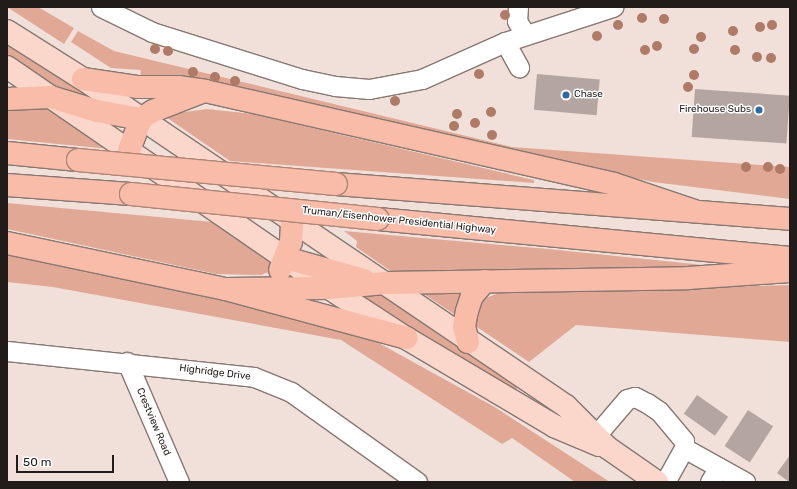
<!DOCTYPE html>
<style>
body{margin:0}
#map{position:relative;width:797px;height:489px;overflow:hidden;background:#f1e0da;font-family:Rubik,sans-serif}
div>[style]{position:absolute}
.green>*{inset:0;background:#e1a895}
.building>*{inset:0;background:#b5a5a0;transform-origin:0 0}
.roads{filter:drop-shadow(1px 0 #867772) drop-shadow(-1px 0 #867772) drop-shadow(0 1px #867772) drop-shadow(0 -1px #867772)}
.minor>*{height:19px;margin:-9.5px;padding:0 9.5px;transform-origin:9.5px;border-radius:9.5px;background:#fff}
.major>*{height:22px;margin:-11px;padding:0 11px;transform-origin:11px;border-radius:11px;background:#fbd7cb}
.highway>*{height:22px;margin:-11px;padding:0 11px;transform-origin:11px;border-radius:11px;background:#f9bca8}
.bridges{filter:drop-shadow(1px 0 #ad8476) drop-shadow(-1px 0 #ad8476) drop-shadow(0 1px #ad8476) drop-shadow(0 -1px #ad8476)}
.highway-bridge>*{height:22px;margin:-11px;padding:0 11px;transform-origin:11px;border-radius:11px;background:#f9bca8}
.trees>*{width:10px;height:10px;margin:-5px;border-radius:50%;background:#af7b67}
.dots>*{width:11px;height:11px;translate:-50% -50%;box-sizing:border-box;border:2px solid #fff;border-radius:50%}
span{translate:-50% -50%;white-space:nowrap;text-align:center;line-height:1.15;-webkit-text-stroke:3px #fff;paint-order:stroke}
.poi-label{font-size:10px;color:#211b19}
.left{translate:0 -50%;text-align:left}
.right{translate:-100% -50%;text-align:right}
.street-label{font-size:10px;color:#211b19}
.frame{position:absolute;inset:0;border:8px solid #211b19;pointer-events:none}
.scale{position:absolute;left:16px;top:455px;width:98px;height:18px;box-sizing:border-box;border:2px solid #211b19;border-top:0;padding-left:5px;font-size:12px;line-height:14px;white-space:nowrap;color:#211b19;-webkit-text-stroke:3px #fff;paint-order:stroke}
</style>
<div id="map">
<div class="green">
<div style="clip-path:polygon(7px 7px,38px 7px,74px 28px,64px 44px)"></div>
<div style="clip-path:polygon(78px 31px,114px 51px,512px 147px,790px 167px,790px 199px,653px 182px,140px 78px,141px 70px,111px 68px,71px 42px)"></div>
<div style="clip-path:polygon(7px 37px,126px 113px,64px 93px,7px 54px)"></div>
<div style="clip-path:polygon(7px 107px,39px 107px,56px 113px,109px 149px,7px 139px)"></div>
<div style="clip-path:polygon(207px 109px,253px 114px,534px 180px,534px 183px,230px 161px,163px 115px)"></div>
<div style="clip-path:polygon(7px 203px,223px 223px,274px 265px,271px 271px,261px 275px,216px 274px,7px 229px)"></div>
<div style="clip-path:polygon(344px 231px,548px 249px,742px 269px,392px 272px,356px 247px,357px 241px)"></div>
<div style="clip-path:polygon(7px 254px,43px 260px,351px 330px,366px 336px,493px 406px,610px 482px,575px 482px,512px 438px,502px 444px,341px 340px,53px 287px,7px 282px)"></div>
<div style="clip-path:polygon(790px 285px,790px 342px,576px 325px,529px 362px,477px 327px,476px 317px,481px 304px,486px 298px,501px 292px)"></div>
<div style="clip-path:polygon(476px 289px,457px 316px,418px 290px)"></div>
<div style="clip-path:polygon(384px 292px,519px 385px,516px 390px,467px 363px,353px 293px)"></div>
</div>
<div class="building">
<div style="left:537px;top:74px;width:63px;height:36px;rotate:5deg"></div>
<div style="left:695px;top:89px;width:95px;height:48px;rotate:4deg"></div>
<div style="left:697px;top:395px;width:38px;height:23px;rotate:35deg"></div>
<div style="left:748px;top:410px;width:30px;height:43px;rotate:33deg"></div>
<div style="clip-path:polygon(790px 455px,790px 482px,789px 482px,777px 473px)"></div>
</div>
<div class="roads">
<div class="minor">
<div style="left:101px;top:7px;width:57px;rotate:26.1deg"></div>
<div style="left:152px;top:32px;width:157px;rotate:17.4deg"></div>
<div style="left:302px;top:79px;width:34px;rotate:12deg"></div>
<div style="left:335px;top:86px;width:34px;rotate:5deg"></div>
<div style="left:369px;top:89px;width:54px;rotate:-10.7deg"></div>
<div style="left:422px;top:79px;width:91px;rotate:-24deg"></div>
<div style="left:505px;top:42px;width:114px;rotate:-18deg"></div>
<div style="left:518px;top:7px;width:14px;rotate:94deg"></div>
<div style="left:517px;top:21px;width:15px;rotate:58deg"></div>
<div style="left:505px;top:42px;width:29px;rotate:61deg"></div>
<div style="left:7px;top:351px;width:248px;rotate:6deg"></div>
<div style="left:254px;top:377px;width:40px;rotate:22deg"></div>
<div style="left:291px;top:392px;width:155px;rotate:35.5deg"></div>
<div style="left:127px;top:362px;width:131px;rotate:66.6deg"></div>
<div style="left:591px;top:441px;width:55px;rotate:-49.4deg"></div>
<div style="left:627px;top:399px;width:8px;rotate:-14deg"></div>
<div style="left:635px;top:397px;width:13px;rotate:27deg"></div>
<div style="left:647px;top:403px;width:14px;rotate:34deg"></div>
<div style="left:659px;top:411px;width:39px;rotate:50deg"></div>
<div style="left:684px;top:441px;width:7px;rotate:90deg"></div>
<div style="left:684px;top:448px;width:39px;rotate:119deg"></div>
<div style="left:684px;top:448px;width:70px;rotate:29.1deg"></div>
<div style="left:710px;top:482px;width:17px;rotate:-59deg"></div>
</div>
<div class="major">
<div style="left:7px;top:31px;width:90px;rotate:32.3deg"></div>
<div style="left:83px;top:79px;width:583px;rotate:34.1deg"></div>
<div style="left:566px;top:406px;width:59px;rotate:45deg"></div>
<div style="left:608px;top:448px;width:60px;rotate:34.8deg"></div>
<div style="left:7px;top:67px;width:391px;rotate:34.5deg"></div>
<div style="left:329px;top:288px;width:92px;rotate:33deg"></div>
<div style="left:406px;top:338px;width:172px;rotate:30.7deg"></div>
<div style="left:554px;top:426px;width:49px;rotate:22.9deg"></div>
</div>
<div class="highway">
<div style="left:83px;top:79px;width:56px;rotate:8.3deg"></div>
<div style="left:138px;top:87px;width:40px"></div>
<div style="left:178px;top:87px;width:27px;rotate:8deg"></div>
<div style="left:205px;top:91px;width:419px;rotate:12.8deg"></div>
<div style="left:614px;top:184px;width:84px;rotate:18.6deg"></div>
<div style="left:7px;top:99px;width:44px;rotate:-2.6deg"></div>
<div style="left:51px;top:97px;width:48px;rotate:16.9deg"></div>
<div style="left:97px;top:111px;width:45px;rotate:10.3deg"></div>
<div style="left:129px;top:150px;width:33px;rotate:-69deg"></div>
<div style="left:141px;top:119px;width:14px;rotate:-34deg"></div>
<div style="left:153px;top:111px;width:53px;rotate:-21.2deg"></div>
<div style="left:7px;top:153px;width:71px;rotate:5.6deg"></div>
<div style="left:336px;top:184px;width:455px;rotate:4.4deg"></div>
<div style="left:7px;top:185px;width:124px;rotate:4.2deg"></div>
<div style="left:378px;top:219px;width:414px;rotate:5.4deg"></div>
<div style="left:7px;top:243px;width:223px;rotate:11.9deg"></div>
<div style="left:225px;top:289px;width:188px;rotate:15.1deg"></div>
<div style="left:286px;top:258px;width:81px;rotate:15.8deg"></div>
<div style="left:280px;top:270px;width:30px;rotate:-69deg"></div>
<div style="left:291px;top:242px;width:22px;rotate:-87deg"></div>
<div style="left:225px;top:289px;width:104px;rotate:-0.6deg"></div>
<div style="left:329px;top:288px;width:57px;rotate:-5deg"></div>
<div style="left:386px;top:283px;width:302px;rotate:-0.9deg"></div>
<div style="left:688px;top:278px;width:102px;rotate:-3.9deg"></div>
<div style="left:468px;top:342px;width:16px;rotate:-104deg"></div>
<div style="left:464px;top:326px;width:15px;rotate:-79deg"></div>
<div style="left:467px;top:311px;width:16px;rotate:-72deg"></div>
<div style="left:472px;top:296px;width:20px;rotate:-49deg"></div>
</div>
</div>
<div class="bridges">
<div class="highway-bridge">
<div style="left:78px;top:160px;width:259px;rotate:5.3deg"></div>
<div style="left:131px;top:194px;width:248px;rotate:5.8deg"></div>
</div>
</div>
<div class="trees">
<div style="left:505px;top:15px"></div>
<div style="left:642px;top:18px"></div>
<div style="left:664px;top:19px"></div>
<div style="left:618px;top:25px"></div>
<div style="left:772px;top:25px"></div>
<div style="left:760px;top:27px"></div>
<div style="left:733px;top:31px"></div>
<div style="left:597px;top:36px"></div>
<div style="left:701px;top:37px"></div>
<div style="left:657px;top:46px"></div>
<div style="left:155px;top:49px"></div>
<div style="left:694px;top:49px"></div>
<div style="left:645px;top:50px"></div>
<div style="left:735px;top:50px"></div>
<div style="left:168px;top:51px"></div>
<div style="left:757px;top:57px"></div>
<div style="left:771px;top:58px"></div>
<div style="left:193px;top:72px"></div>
<div style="left:479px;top:74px"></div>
<div style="left:694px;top:75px"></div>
<div style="left:215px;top:77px"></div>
<div style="left:235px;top:81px"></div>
<div style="left:688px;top:87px"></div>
<div style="left:395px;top:101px"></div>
<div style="left:491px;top:112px"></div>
<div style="left:457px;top:114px"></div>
<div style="left:475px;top:123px"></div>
<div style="left:454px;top:126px"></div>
<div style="left:492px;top:135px"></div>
<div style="left:746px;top:167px"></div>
<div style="left:768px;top:167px"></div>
<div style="left:780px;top:169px"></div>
</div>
<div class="dots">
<div style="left:566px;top:95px;background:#2d6aa2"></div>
<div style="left:759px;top:110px;background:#2d6aa2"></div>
</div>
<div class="poi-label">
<span class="left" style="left:574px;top:95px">Chase</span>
<span class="right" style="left:751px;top:110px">Firehouse Subs</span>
</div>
<div class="street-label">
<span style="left:399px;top:221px;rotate:6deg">Truman/Eisenhower Presidential Highway</span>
<span style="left:215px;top:373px;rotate:7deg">Highridge Drive</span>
<span style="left:153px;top:422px;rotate:67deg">Crestview Road</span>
</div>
<div class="frame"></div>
<div class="scale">50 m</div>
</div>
